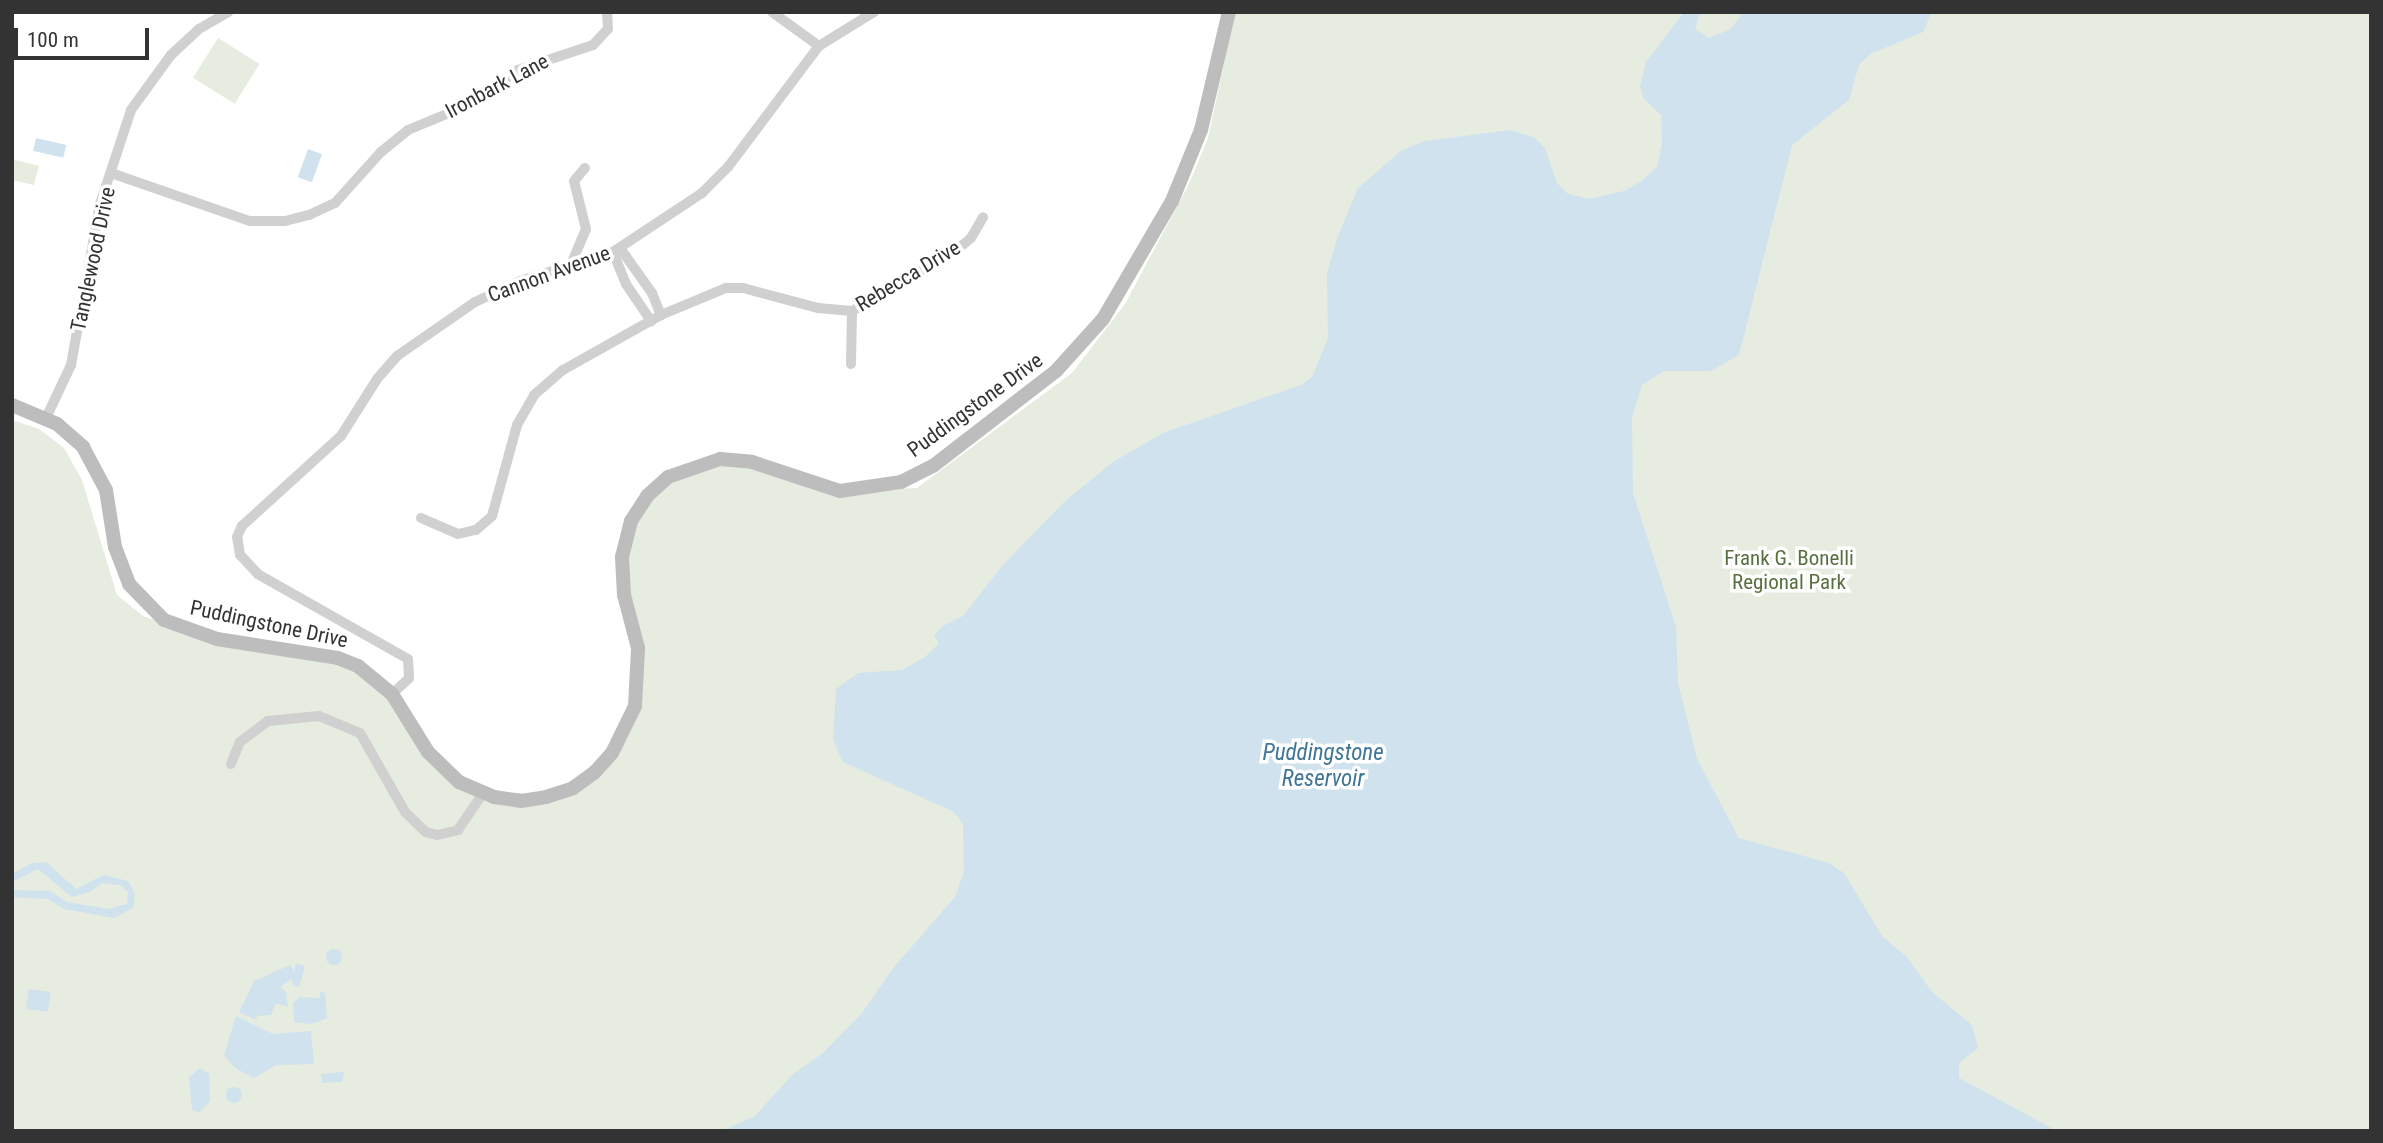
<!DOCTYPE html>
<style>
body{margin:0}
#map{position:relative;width:2383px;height:1143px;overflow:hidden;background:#fff;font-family:"Roboto Condensed",sans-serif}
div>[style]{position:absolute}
.green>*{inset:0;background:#e6ecdf;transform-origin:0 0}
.water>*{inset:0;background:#cfe2ee;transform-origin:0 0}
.round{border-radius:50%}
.street>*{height:10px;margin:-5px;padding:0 5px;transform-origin:5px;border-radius:5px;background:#d0d0d0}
.secondary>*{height:14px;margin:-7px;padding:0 7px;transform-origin:7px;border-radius:7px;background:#bdbdbd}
span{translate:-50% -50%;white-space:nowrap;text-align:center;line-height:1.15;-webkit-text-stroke:7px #fff;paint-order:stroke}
.street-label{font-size:21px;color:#333}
.park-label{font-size:21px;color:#56703f}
.water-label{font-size:23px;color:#3f7597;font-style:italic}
.frame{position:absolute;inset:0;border:14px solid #333;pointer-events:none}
.scale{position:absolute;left:14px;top:28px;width:135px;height:32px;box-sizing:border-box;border:4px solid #333;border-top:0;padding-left:9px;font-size:21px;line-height:24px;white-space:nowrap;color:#333;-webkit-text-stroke:5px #fff;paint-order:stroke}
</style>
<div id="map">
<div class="green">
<div style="clip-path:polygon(1235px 12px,2371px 12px,2371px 1131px,12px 1131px,12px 420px,39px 429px,64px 448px,82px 480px,117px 595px,143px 616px,188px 632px,338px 658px,375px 678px,428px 752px,494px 797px,573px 788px,612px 753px,639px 677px,624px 595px,625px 539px,656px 486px,720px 459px,840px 491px,917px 488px,1072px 373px,1125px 304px,1188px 186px,1208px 138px)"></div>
<div style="left:218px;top:38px;width:49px;height:47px;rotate:32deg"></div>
<div style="clip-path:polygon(12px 159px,39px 166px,34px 185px,12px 180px)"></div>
</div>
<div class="water">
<div style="clip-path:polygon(1684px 12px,1700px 12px,1695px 29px,1709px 38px,1731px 29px,1743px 12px,1932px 12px,1923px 32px,1870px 54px,1859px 65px,1849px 100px,1792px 145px,1739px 355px,1711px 371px,1664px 371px,1642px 385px,1632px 417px,1633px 493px,1676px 627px,1678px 683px,1697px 759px,1739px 838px,1829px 863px,1844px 873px,1882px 936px,1907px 957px,1932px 992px,1972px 1025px,1978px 1048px,1959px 1063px,1959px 1078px,2057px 1131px,722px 1131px,755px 1116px,793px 1074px,823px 1053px,862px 1013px,894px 967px,955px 897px,964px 872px,963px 824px,954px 812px,843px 762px,833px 740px,836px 689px,858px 673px,902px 670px,925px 657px,939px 643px,934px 636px,943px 626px,963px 616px,1002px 566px,1064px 502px,1113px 462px,1163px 433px,1301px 385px,1312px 377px,1328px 338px,1327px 273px,1338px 236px,1358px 188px,1401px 151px,1424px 141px,1511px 130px,1535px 138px,1545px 148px,1557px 183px,1568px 194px,1589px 199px,1624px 191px,1643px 180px,1657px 167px,1662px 143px,1661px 115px,1644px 99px,1640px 86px,1646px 62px)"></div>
<div style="left:36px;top:138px;width:31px;height:13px;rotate:13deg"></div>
<div style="left:308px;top:149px;width:15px;height:30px;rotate:20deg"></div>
<div style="clip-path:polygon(46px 862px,76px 889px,103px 875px,128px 881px,135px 894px,133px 908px,114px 918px,64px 909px,48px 899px,12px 897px,12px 890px,50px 891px,67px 902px,108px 909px,127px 904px,128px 892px,120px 885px,102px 883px,90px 892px,72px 897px,38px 869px,12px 882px,12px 874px,32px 863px)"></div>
<div class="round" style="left:326px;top:949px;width:16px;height:16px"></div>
<div style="clip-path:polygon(296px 964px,305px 966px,299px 987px,293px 985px,292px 979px,280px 987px,286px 992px,288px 1007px,276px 1003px,271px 1015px,257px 1016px,256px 1020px,239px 1012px,254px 981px,290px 965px,294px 971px)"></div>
<div style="left:29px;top:989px;width:22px;height:20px;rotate:8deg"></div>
<div style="clip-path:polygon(320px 992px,325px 993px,327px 1018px,311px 1024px,294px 1022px,293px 1003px,300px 997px,320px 998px)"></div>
<div style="clip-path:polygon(236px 1016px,273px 1034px,311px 1031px,314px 1064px,276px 1065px,254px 1078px,235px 1068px,224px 1055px)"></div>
<div style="clip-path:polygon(200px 1068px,209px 1074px,210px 1101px,199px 1113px,192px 1110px,189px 1077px)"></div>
<div style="clip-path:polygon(344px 1072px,342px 1082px,322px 1083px,321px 1074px)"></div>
<div class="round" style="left:226px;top:1087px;width:16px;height:16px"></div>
</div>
<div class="street">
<div style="left:772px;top:12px;width:58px;rotate:35.9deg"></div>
<div style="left:111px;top:173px;width:147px;rotate:19.1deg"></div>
<div style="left:250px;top:221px;width:35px"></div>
<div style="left:285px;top:221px;width:25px;rotate:-14deg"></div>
<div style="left:309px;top:215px;width:29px;rotate:-25deg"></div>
<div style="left:335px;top:203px;width:69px;rotate:-48deg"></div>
<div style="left:381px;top:152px;width:35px;rotate:-39deg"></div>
<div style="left:408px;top:130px;width:63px;rotate:-22.5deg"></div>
<div style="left:466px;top:106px;width:63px;rotate:-34.7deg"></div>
<div style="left:518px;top:70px;width:79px;rotate:-18.4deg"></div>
<div style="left:593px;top:45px;width:22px;rotate:-47deg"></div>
<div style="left:608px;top:29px;width:17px;rotate:-93deg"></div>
<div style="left:620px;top:248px;width:55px;rotate:54.6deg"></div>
<div style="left:652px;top:293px;width:24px;rotate:68deg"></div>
<div style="left:613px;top:252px;width:35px;rotate:68deg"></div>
<div style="left:626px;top:284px;width:45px;rotate:56deg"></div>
<div style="left:570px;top:267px;width:41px;rotate:-67.2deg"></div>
<div style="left:586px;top:229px;width:49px;rotate:-104deg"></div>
<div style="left:574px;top:181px;width:17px;rotate:-50deg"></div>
<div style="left:851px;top:364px;width:53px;rotate:-88.9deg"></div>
<div style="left:46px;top:418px;width:59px;rotate:-64.7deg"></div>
<div style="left:71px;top:365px;width:164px;rotate:-79.8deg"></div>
<div style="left:100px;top:204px;width:99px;rotate:-71.7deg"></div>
<div style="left:131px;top:110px;width:68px;rotate:-54deg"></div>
<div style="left:171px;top:55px;width:38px;rotate:-43deg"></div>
<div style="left:199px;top:29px;width:34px;rotate:-30deg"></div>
<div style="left:421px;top:518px;width:40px;rotate:23.4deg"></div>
<div style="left:458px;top:534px;width:18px;rotate:-13deg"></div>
<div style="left:476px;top:530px;width:21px;rotate:-41deg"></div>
<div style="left:492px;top:516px;width:94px;rotate:-74.6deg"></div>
<div style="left:517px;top:425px;width:34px;rotate:-60deg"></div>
<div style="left:534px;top:395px;width:38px;rotate:-41deg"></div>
<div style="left:563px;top:370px;width:112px;rotate:-29.3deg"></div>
<div style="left:661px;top:315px;width:70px;rotate:-22.6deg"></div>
<div style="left:726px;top:288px;width:17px"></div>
<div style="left:743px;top:288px;width:78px;rotate:14.9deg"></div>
<div style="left:818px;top:308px;width:34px;rotate:5deg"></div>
<div style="left:852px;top:311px;width:116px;rotate:-29.9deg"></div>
<div style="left:953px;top:253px;width:23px;rotate:-40deg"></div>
<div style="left:971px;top:238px;width:24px;rotate:-60deg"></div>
<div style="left:392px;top:694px;width:23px;rotate:-43deg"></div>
<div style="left:409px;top:678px;width:19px;rotate:-93deg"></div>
<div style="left:408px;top:659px;width:172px;rotate:-150.5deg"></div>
<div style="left:258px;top:574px;width:26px;rotate:-133deg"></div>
<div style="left:240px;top:555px;width:18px;rotate:-99deg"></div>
<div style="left:237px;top:537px;width:12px;rotate:-66deg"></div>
<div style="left:242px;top:526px;width:134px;rotate:-42.3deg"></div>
<div style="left:341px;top:436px;width:67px;rotate:-57.7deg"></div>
<div style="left:377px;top:379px;width:30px;rotate:-49deg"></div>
<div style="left:397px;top:356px;width:95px;rotate:-34.7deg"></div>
<div style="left:475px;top:302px;width:50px;rotate:-25deg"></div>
<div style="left:520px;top:281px;width:97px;rotate:-17.3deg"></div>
<div style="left:613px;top:252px;width:107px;rotate:-33.5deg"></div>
<div style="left:702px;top:193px;width:37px;rotate:-45deg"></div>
<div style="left:728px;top:167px;width:151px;rotate:-53.1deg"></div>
<div style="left:819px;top:46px;width:65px;rotate:-31.7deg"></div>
<div style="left:231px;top:764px;width:24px;rotate:-68deg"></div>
<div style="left:240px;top:742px;width:35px;rotate:-37deg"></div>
<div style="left:268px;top:721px;width:51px;rotate:-5.6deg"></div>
<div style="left:319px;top:716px;width:44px;rotate:22.5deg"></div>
<div style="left:360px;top:733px;width:91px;rotate:60.3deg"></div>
<div style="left:405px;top:812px;width:29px;rotate:44deg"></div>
<div style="left:426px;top:832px;width:11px;rotate:15deg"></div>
<div style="left:437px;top:835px;width:22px;rotate:-13deg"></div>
<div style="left:458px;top:830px;width:45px;rotate:-56deg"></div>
</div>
<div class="secondary">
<div style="left:12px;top:405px;width:49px;rotate:22.9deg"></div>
<div style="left:57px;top:424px;width:35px;rotate:41deg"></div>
<div style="left:83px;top:447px;width:49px;rotate:61.9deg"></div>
<div style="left:106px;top:490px;width:58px;rotate:81deg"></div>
<div style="left:115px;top:547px;width:40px;rotate:69deg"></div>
<div style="left:129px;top:584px;width:50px;rotate:45.8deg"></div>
<div style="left:164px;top:620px;width:56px;rotate:19.7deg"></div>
<div style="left:217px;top:639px;width:122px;rotate:8.9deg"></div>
<div style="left:338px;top:658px;width:22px;rotate:22deg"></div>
<div style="left:358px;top:666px;width:44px;rotate:39.5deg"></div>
<div style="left:392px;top:694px;width:68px;rotate:58.2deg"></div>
<div style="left:428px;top:752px;width:43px;rotate:44.1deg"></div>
<div style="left:459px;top:782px;width:38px;rotate:23deg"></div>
<div style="left:494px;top:797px;width:27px;rotate:8deg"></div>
<div style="left:521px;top:801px;width:25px;rotate:-9deg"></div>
<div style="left:546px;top:797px;width:28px;rotate:-18deg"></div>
<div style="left:573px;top:788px;width:26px;rotate:-36deg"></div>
<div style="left:594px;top:773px;width:27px;rotate:-48deg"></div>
<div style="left:612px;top:753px;width:52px;rotate:-63.9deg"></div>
<div style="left:635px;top:706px;width:58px;rotate:-87deg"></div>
<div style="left:638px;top:648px;width:55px;rotate:-104.8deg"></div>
<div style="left:624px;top:595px;width:38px;rotate:-93deg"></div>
<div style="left:622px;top:557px;width:37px;rotate:-76deg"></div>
<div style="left:631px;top:521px;width:30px;rotate:-57deg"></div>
<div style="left:647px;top:496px;width:28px;rotate:-42deg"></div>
<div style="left:668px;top:477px;width:55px;rotate:-19.1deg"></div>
<div style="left:720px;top:459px;width:32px;rotate:5deg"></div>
<div style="left:752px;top:462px;width:93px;rotate:18.2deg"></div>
<div style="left:840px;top:491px;width:62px;rotate:-8.4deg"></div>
<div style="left:901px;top:482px;width:36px;rotate:-27deg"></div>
<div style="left:933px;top:466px;width:155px;rotate:-37.7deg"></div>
<div style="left:1056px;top:371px;width:70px;rotate:-47.9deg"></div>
<div style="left:1103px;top:319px;width:137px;rotate:-59.7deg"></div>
<div style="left:1172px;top:201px;width:77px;rotate:-67.8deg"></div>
<div style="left:1201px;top:130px;width:121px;rotate:-76.7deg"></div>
</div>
<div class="street-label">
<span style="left:497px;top:86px;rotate:-28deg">Ironbark Lane</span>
<span style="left:93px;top:259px;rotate:-78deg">Tanglewood Drive</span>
<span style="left:549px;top:274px;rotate:-20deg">Cannon Avenue</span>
<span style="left:908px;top:276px;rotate:-31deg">Rebecca Drive</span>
<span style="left:975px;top:405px;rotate:-36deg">Puddingstone Drive</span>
<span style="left:269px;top:624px;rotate:12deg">Puddingstone Drive</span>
</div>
<div class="park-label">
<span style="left:1789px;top:570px">Frank G. Bonelli<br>Regional Park</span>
</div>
<div class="water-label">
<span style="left:1323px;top:766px">Puddingstone<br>Reservoir</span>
</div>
<div class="frame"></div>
<div class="scale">100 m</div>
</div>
